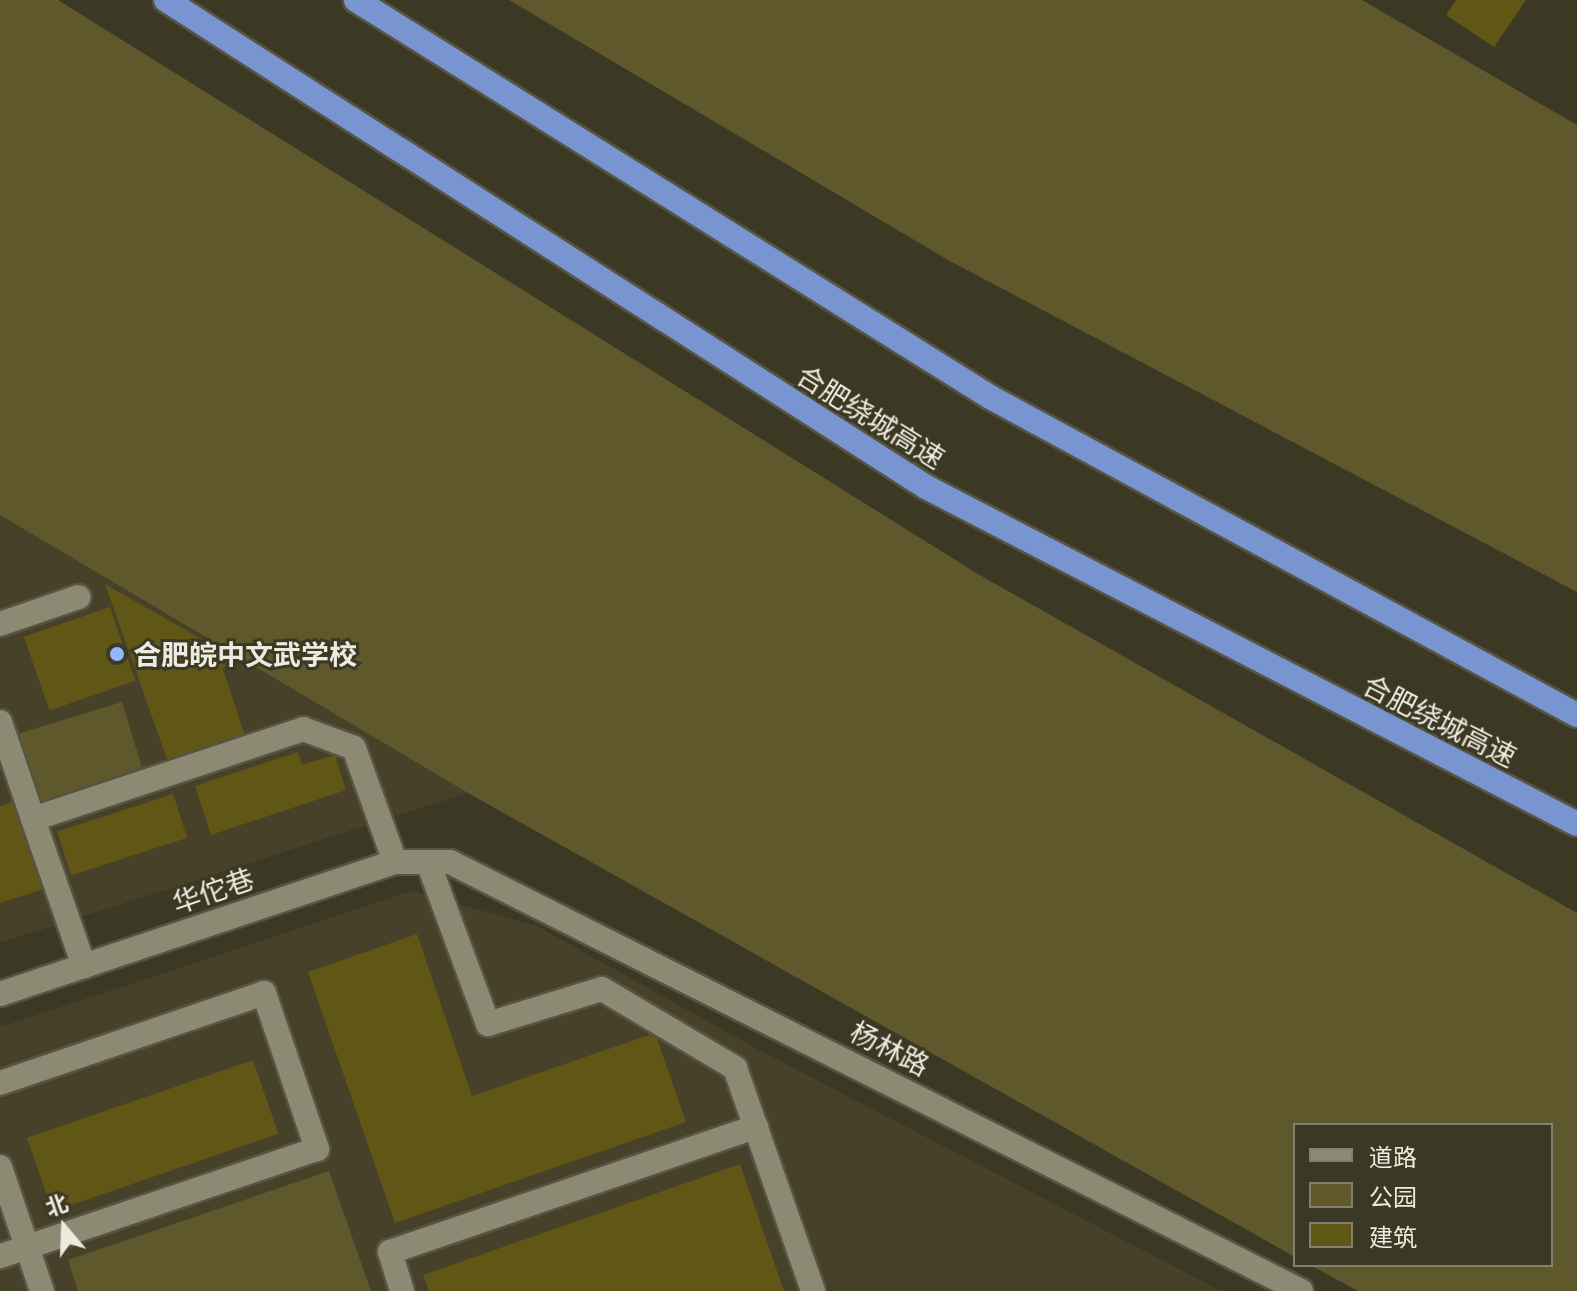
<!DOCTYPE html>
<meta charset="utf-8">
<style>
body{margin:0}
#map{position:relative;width:1577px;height:1291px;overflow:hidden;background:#3b3824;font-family:Barlow,"Noto Sans SC",sans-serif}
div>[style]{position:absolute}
.built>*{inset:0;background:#464128}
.green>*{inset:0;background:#5f582c;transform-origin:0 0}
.building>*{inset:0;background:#605615;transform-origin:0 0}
.roads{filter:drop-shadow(2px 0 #575443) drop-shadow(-2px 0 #575443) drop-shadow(0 2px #575443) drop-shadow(0 -2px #575443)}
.minor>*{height:24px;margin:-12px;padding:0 12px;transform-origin:12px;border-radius:12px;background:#8d8a74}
.highway>*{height:24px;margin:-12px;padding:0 12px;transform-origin:12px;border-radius:12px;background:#7995d1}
.dots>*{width:22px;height:22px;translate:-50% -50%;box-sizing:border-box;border:4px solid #3b3824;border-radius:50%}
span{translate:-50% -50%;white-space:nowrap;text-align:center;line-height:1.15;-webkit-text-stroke:6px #3b3824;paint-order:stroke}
.street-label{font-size:28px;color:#edebdf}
.poi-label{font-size:28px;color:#edebdf;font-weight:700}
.left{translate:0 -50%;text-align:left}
.legend{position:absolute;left:1293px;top:1123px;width:260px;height:144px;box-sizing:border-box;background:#3b3824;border:2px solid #82806f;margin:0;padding:10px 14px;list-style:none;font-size:24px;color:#edebdf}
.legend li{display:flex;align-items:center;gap:16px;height:40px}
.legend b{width:40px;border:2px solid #82806f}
.north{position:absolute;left:24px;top:1187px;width:80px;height:80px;-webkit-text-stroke:6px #3b3824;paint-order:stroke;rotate:341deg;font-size:22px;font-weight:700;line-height:32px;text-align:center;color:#edebdf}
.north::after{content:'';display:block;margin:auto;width:28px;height:36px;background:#edebdf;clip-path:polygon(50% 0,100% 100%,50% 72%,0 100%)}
</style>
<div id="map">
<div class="built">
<div style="clip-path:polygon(0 515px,468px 793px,0 943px)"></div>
<div style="clip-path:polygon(412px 891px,537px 926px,761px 1051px,1221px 1291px,0 1291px,0 1027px)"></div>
</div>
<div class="green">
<div style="clip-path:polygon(0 0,58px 0,978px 574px,1577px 913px,1577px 1291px,1358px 1291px,1310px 1265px,1551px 1265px,1551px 1125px,1295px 1125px,1295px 1257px,468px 793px,0 515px)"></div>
<div style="clip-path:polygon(509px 0,1362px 0,1577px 125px,1577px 592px,948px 260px)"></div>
<div style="left:122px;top:702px;width:73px;height:111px;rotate:73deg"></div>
<div style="clip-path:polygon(329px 1171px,371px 1291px,78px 1291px,68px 1260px)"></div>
</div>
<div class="building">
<div style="clip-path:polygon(1456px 0,1526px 0,1494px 47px,1446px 15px)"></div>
<div style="clip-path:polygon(105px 584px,231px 656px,223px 669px,245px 736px,168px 762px)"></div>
<div style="left:110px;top:607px;width:78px;height:91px;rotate:71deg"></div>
<div style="clip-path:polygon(298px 752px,302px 765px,335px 755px,346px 790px,211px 835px,195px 786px)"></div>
<div style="left:173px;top:794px;width:46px;height:122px;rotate:72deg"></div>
<div style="clip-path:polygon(18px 800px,47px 888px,0 903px,0 806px)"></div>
<div style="clip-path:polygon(417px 934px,472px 1096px,655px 1033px,686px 1122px,395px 1223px,308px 972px)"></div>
<div style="left:253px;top:1060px;width:78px;height:239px;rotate:71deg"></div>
<div style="clip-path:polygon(740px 1164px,784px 1291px,429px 1291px,423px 1275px)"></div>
</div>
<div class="roads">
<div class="minor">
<div style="left:0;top:624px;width:83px;rotate:-18.9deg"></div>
<div style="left:0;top:722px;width:102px;rotate:71.2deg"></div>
<div style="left:33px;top:819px;width:285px;rotate:-18.4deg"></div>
<div style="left:303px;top:729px;width:54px;rotate:20.4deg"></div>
<div style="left:354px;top:748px;width:121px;rotate:70.2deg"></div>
<div style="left:33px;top:819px;width:156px;rotate:70.9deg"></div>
<div style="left:428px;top:862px;width:173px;rotate:69.7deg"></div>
<div style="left:488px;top:1024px;width:119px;rotate:-17.1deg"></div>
<div style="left:602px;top:989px;width:155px;rotate:30.7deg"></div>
<div style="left:735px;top:1068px;width:236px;rotate:70.7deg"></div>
<div style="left:0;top:994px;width:416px;rotate:-18.5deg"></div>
<div style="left:395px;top:862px;width:55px"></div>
<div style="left:450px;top:862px;width:953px;rotate:26.75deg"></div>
<div style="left:0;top:1083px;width:279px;rotate:-18.8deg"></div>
<div style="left:264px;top:993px;width:165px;rotate:71.2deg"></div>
<div style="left:317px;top:1149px;width:335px;rotate:161.3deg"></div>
<div style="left:0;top:1167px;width:131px;rotate:71.3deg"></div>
<div style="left:402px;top:1291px;width:41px;rotate:-107.1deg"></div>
<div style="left:390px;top:1252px;width:387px;rotate:-18.9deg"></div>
</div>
<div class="highway">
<div style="left:166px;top:0;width:903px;rotate:32.65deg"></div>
<div style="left:926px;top:487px;width:733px;rotate:27.37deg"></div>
<div style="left:356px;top:0;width:748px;rotate:32.05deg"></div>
<div style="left:990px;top:397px;width:668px;rotate:28.45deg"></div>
</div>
</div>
<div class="dots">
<div style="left:117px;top:654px;background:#95b6fd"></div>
</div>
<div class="street-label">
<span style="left:871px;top:416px;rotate:32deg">合肥绕城高速</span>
<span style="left:1440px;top:720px;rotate:27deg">合肥绕城高速</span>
<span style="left:213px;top:890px;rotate:-19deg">华佗巷</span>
<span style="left:890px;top:1048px;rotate:27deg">杨林路</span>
</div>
<div class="poi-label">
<span class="left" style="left:133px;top:654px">合肥皖中文武学校</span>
</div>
<ul class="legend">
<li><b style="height:10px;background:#8d8a74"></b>道路</li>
<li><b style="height:22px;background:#5f582c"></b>公园</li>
<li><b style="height:22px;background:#605615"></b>建筑</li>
</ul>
<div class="north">北</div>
</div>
